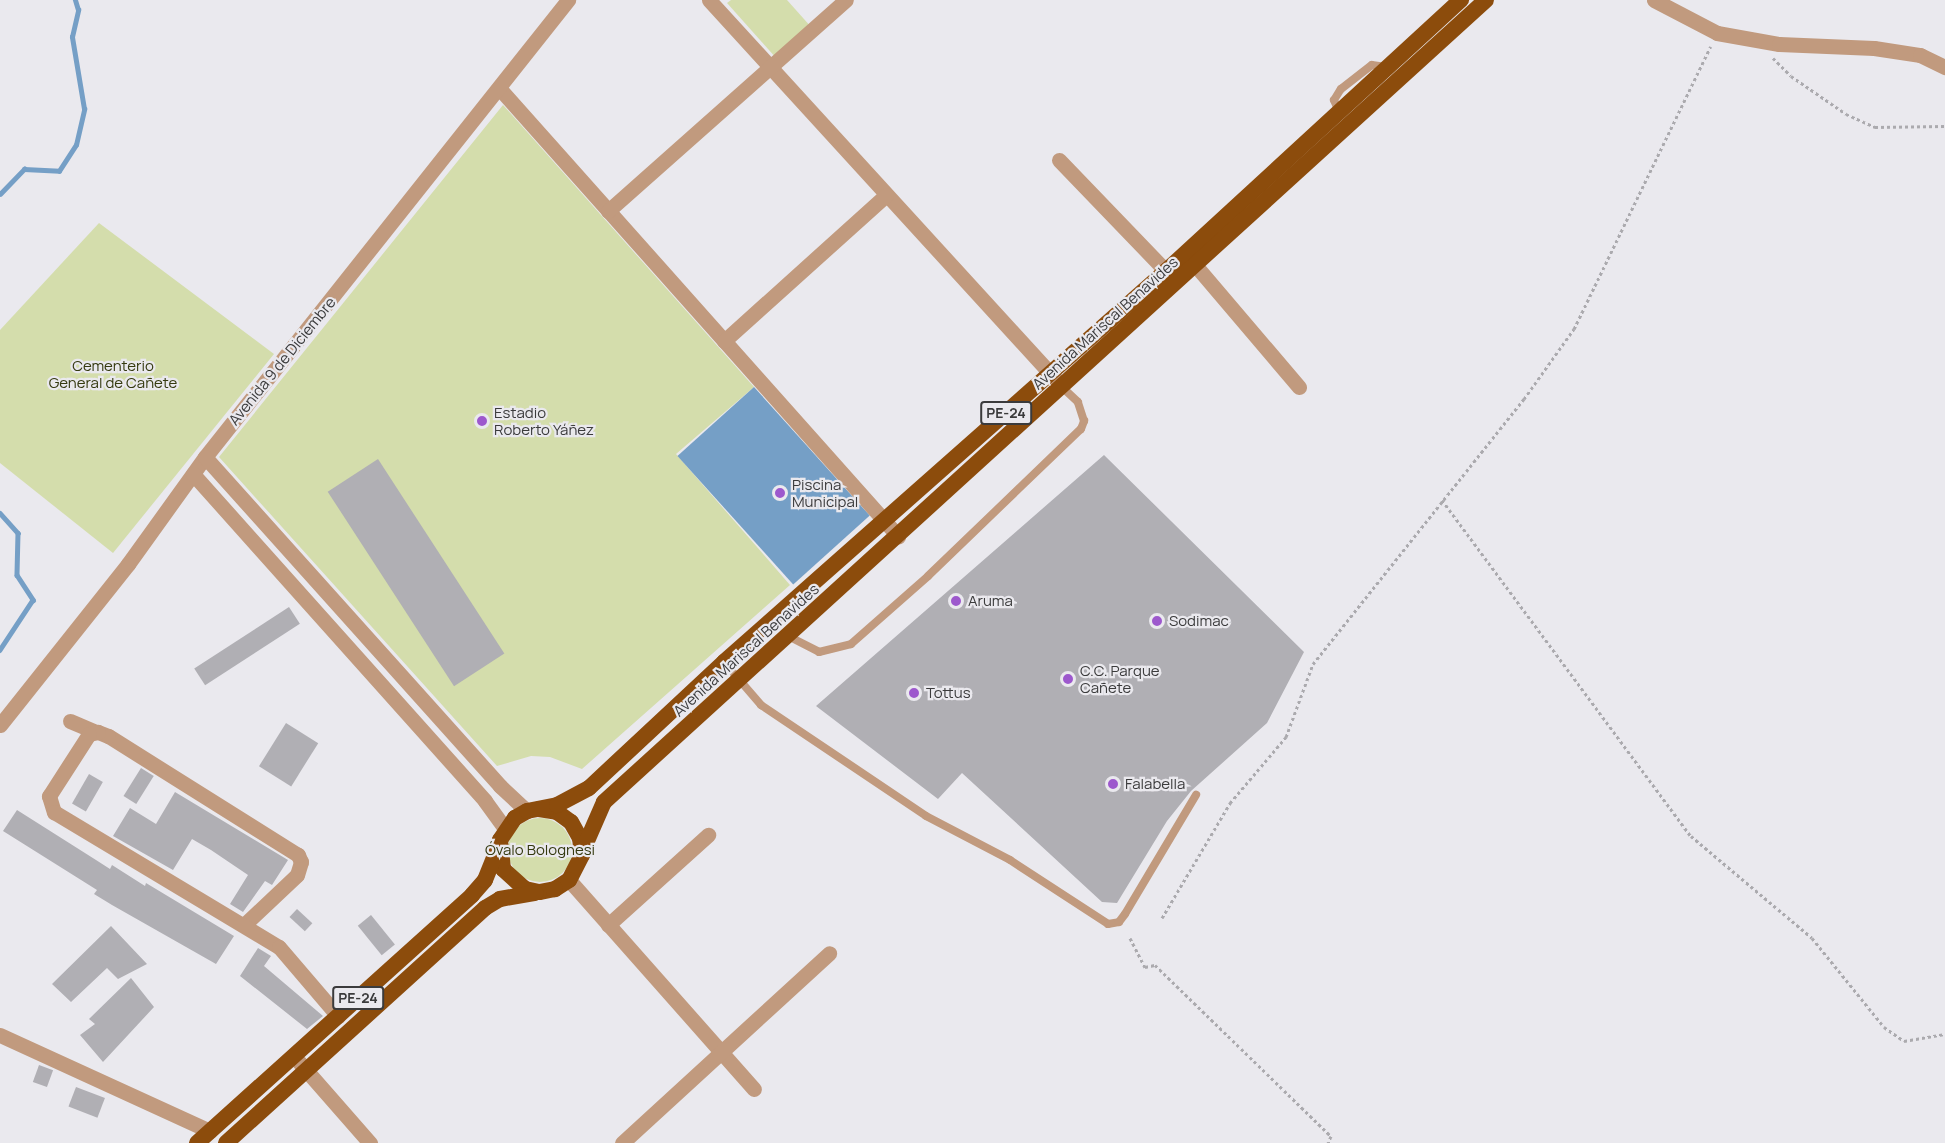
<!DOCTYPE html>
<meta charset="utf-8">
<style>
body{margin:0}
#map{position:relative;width:1945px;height:1143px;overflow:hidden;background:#eae9ee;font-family:Manrope,sans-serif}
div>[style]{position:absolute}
.green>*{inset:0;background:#d4ddac}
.round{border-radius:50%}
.water>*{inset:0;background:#759fc6;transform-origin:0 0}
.stream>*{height:4.5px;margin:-2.25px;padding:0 2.25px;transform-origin:2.25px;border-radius:2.25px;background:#759fc6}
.building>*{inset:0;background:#b0afb4;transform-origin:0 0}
.path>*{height:3px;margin-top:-1.5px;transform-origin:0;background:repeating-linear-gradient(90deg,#abaaae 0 3px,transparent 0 6px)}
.service>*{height:8px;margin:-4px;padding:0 4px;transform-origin:4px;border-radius:4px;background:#c19a7e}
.minor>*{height:15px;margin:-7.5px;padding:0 7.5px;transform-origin:7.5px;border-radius:7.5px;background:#c19a7e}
.tertiary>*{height:15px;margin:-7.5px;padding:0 7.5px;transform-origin:7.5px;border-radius:7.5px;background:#c19a7e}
.trunk>*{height:16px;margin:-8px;padding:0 8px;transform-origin:8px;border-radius:8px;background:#8c4c0c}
.dots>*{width:16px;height:16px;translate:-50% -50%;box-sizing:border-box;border:3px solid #eae9ee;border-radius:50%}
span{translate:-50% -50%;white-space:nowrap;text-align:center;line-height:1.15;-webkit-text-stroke:4.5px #eae9ee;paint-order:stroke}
.shield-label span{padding:2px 4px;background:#eae9ee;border:2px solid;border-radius:4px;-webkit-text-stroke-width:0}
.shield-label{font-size:14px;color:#3b3b3c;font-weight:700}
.street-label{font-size:15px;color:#3b3b3c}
.park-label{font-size:15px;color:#353a10}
.poi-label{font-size:15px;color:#3b3b3c}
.left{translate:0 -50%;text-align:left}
</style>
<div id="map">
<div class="green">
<div style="clip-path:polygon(731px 0,787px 0,812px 28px,777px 59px,727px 3px)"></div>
<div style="clip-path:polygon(503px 105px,754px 387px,676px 454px,790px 585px,582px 769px,550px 757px,531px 756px,497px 766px,219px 457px)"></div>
<div style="clip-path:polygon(99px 223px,274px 354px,113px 553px,0 463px,0 330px)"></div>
<div class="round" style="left:508px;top:818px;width:64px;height:64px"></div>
</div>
<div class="water">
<div style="left:754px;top:387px;width:173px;height:103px;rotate:48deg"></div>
</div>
<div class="stream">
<div style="left:0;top:194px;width:35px;rotate:-46deg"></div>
<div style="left:24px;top:169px;width:35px;rotate:3deg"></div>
<div style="left:59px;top:171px;width:31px;rotate:-57deg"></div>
<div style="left:76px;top:145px;width:37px;rotate:-77deg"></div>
<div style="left:84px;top:109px;width:73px;rotate:-99.5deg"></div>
<div style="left:72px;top:37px;width:28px;rotate:-77deg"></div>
<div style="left:78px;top:10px;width:10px;rotate:-107deg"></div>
<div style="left:0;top:513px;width:27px;rotate:48deg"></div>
<div style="left:18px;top:533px;width:42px;rotate:91.4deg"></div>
<div style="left:17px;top:575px;width:30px;rotate:57deg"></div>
<div style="left:33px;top:600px;width:60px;rotate:123.4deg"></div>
</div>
<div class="building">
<div style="clip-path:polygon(1104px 455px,1304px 652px,1267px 723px,1191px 791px,1167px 821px,1117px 903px,1102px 902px,962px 773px,938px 799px,816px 706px)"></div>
<div style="left:378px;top:459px;width:232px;height:60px;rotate:57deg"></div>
<div style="left:289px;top:607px;width:20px;height:113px;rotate:57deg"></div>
<div style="left:286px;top:723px;width:38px;height:51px;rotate:32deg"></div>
<div style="left:141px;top:768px;width:15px;height:33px;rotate:32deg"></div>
<div style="left:89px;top:774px;width:16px;height:34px;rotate:30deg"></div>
<div style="clip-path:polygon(175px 792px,288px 860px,272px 885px,265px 881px,243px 912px,230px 904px,248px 875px,211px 850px,192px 839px,173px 870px,113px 836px,130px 808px,156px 824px)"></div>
<div style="clip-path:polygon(17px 810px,96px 860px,110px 869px,112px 865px,145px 886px,146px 883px,234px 936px,216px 964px,112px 905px,94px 894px,97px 890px,3px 831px)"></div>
<div style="left:297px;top:909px;width:21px;height:11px;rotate:43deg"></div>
<div style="left:371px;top:915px;width:38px;height:17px;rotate:51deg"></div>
<div style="clip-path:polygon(111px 926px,147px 964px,118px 979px,107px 968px,71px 1002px,52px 984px)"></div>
<div style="clip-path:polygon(258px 948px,271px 956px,264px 966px,323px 1016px,307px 1029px,240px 976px)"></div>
<div style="clip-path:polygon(131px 978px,154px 1007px,103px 1062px,80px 1035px,95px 1024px,89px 1019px)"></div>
<div style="left:39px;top:1065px;width:15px;height:18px;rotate:20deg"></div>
<div style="left:76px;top:1087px;width:31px;height:21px;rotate:21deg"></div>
</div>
<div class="path">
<div style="left:1773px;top:58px;width:25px;rotate:45deg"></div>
<div style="left:1791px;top:76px;width:67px;rotate:34.6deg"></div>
<div style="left:1846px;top:114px;width:32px;rotate:24deg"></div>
<div style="left:1875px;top:127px;width:70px;rotate:-0.8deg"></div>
<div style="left:1442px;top:500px;width:418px;rotate:53.5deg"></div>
<div style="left:1691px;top:836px;width:158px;rotate:40.1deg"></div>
<div style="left:1812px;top:938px;width:114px;rotate:51deg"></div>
<div style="left:1884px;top:1027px;width:24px;rotate:35deg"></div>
<div style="left:1904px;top:1041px;width:42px;rotate:-9.7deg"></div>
<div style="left:1162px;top:918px;width:134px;rotate:-59.4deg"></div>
<div style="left:1230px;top:803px;width:87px;rotate:-49.7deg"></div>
<div style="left:1286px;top:737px;width:78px;rotate:-69.7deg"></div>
<div style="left:1313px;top:664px;width:339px;rotate:-51.5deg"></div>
<div style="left:1524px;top:399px;width:86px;rotate:-54.5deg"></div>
<div style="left:1574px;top:329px;width:314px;rotate:-64.2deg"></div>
<div style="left:1130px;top:938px;width:33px;rotate:63deg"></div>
<div style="left:1145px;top:967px;width:10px;rotate:-11deg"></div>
<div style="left:1155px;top:965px;width:245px;rotate:44.2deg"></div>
<div style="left:1331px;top:1136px;width:8px;rotate:113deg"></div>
</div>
<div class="service">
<div style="left:1339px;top:112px;width:13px;rotate:-113deg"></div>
<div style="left:1334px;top:100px;width:13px;rotate:-58deg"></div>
<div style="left:1341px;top:89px;width:39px;rotate:-38deg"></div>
<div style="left:1372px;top:65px;width:14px;rotate:8deg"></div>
<div style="left:788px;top:636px;width:35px;rotate:27deg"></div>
<div style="left:819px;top:652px;width:33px;rotate:-14deg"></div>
<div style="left:851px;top:644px;width:103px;rotate:-41.4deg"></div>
<div style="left:928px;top:576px;width:212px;rotate:-43.9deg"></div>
<div style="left:1081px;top:429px;width:9px;rotate:-69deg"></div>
<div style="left:1084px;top:421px;width:20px;rotate:-108deg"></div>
<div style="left:1078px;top:402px;width:22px;rotate:-137deg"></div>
<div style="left:724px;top:662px;width:57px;rotate:49.3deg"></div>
<div style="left:761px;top:705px;width:199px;rotate:33.9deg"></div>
<div style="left:926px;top:816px;width:95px;rotate:27.6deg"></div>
<div style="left:1010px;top:860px;width:117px;rotate:33.1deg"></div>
<div style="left:1108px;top:924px;width:11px;rotate:-10deg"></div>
<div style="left:1119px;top:922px;width:10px;rotate:-53deg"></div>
<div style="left:1125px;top:914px;width:139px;rotate:-59.2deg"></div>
</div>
<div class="minor">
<div style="left:709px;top:0;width:517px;rotate:47.58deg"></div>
<div style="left:1654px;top:0;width:71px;rotate:27.6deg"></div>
<div style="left:1717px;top:33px;width:63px;rotate:10.1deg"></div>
<div style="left:1779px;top:44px;width:95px;rotate:2.4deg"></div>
<div style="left:1874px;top:48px;width:47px;rotate:8.7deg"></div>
<div style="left:1920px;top:55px;width:28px;rotate:26deg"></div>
<div style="left:500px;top:89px;width:599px;rotate:48.32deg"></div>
<div style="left:1059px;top:160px;width:154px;rotate:46.1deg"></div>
<div style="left:608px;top:211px;width:318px;rotate:-41.6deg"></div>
<div style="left:1196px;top:266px;width:159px;rotate:49.6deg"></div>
<div style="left:724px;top:341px;width:218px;rotate:-42deg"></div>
<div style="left:70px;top:721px;width:26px;rotate:23deg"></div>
<div style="left:0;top:725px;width:206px;rotate:-51.5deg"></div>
<div style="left:128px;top:564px;width:132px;rotate:-54.3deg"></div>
<div style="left:205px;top:457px;width:584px;rotate:-51.54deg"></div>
<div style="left:569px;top:880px;width:279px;rotate:48.5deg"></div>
<div style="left:245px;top:924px;width:71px;rotate:-43.3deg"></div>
<div style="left:297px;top:875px;width:14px;rotate:-73deg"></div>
<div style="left:301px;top:862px;width:8px;rotate:-113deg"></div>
<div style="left:298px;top:855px;width:224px;rotate:-147.9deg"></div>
<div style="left:108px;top:736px;width:11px;rotate:-158deg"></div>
<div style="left:98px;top:732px;width:9px;rotate:167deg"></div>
<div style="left:89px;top:734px;width:74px;rotate:122.8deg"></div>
<div style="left:49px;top:796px;width:17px;rotate:73deg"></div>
<div style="left:54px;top:812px;width:262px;rotate:31deg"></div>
<div style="left:279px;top:947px;width:91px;rotate:49.5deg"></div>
<div style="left:608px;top:925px;width:135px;rotate:-42deg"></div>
<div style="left:0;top:1035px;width:231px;rotate:24.6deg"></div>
<div style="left:299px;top:1062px;width:108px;rotate:48.8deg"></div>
<div style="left:622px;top:1143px;width:281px;rotate:-42.5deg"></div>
</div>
<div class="tertiary">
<div style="left:205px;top:457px;width:442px;rotate:48.1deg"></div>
<div style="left:500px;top:786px;width:37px;rotate:43deg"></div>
<div style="left:193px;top:474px;width:438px;rotate:48.2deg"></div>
<div style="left:485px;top:801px;width:34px;rotate:54deg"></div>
</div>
<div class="trunk">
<div style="left:539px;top:809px;width:18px;rotate:9deg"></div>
<div style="left:557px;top:812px;width:17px;rotate:36deg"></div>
<div style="left:571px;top:822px;width:18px;rotate:61deg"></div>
<div style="left:580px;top:838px;width:17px;rotate:83deg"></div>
<div style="left:582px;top:855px;width:28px;rotate:117deg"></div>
<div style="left:569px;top:880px;width:17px;rotate:147deg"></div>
<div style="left:555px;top:889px;width:16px;rotate:169deg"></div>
<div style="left:539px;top:892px;width:14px;rotate:-168deg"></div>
<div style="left:525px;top:889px;width:30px;rotate:-138deg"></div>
<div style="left:503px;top:869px;width:29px;rotate:-96deg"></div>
<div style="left:500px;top:840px;width:27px;rotate:-56deg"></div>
<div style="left:515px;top:818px;width:14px;rotate:-30deg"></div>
<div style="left:527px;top:811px;width:31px;rotate:-11deg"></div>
<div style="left:557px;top:805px;width:36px;rotate:-28deg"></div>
<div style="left:589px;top:788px;width:185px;rotate:-43deg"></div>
<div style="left:724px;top:662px;width:590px;rotate:-41.5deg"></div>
<div style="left:1166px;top:271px;width:401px;rotate:-42.6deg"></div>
<div style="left:583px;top:850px;width:52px;rotate:-66.4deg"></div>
<div style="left:604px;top:802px;width:1192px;rotate:-42.28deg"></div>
<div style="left:197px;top:1143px;width:370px;rotate:-42deg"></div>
<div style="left:472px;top:895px;width:20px;rotate:-49deg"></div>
<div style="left:485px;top:880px;width:35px;rotate:-68deg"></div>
<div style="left:226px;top:1143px;width:350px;rotate:-42.2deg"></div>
<div style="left:485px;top:908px;width:17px;rotate:-31deg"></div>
<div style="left:500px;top:899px;width:36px;rotate:-10deg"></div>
</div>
<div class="dots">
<div style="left:482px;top:421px;background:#9d58cd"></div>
<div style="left:780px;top:493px;background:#9d58cd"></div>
<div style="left:956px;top:601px;background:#9d58cd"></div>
<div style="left:1157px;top:621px;background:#9d58cd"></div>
<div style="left:1068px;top:679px;background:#9d58cd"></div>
<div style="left:914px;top:693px;background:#9d58cd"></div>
<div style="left:1113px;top:784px;background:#9d58cd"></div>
</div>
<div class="shield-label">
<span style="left:1006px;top:413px">PE-24</span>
<span style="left:358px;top:998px">PE-24</span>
</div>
<div class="street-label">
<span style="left:1105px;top:323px;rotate:-42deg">Avenida Mariscal Benavides</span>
<span style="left:282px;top:361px;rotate:-51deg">Avenida 9 de Diciembre</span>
<span style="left:746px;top:650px;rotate:-42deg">Avenida Mariscal Benavides</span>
</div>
<div class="park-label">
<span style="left:113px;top:374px">Cementerio<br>General de Cañete</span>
<span style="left:540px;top:850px">Óvalo Bolognesi</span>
</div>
<div class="poi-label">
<span class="left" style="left:494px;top:421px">Estadio<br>Roberto Yáñez</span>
<span class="left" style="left:792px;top:493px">Piscina<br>Municipal</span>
<span class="left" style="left:968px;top:601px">Aruma</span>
<span class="left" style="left:1169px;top:621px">Sodimac</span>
<span class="left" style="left:1080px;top:679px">C.C. Parque<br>Cañete</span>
<span class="left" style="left:926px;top:693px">Tottus</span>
<span class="left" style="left:1125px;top:784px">Falabella</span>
</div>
</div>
